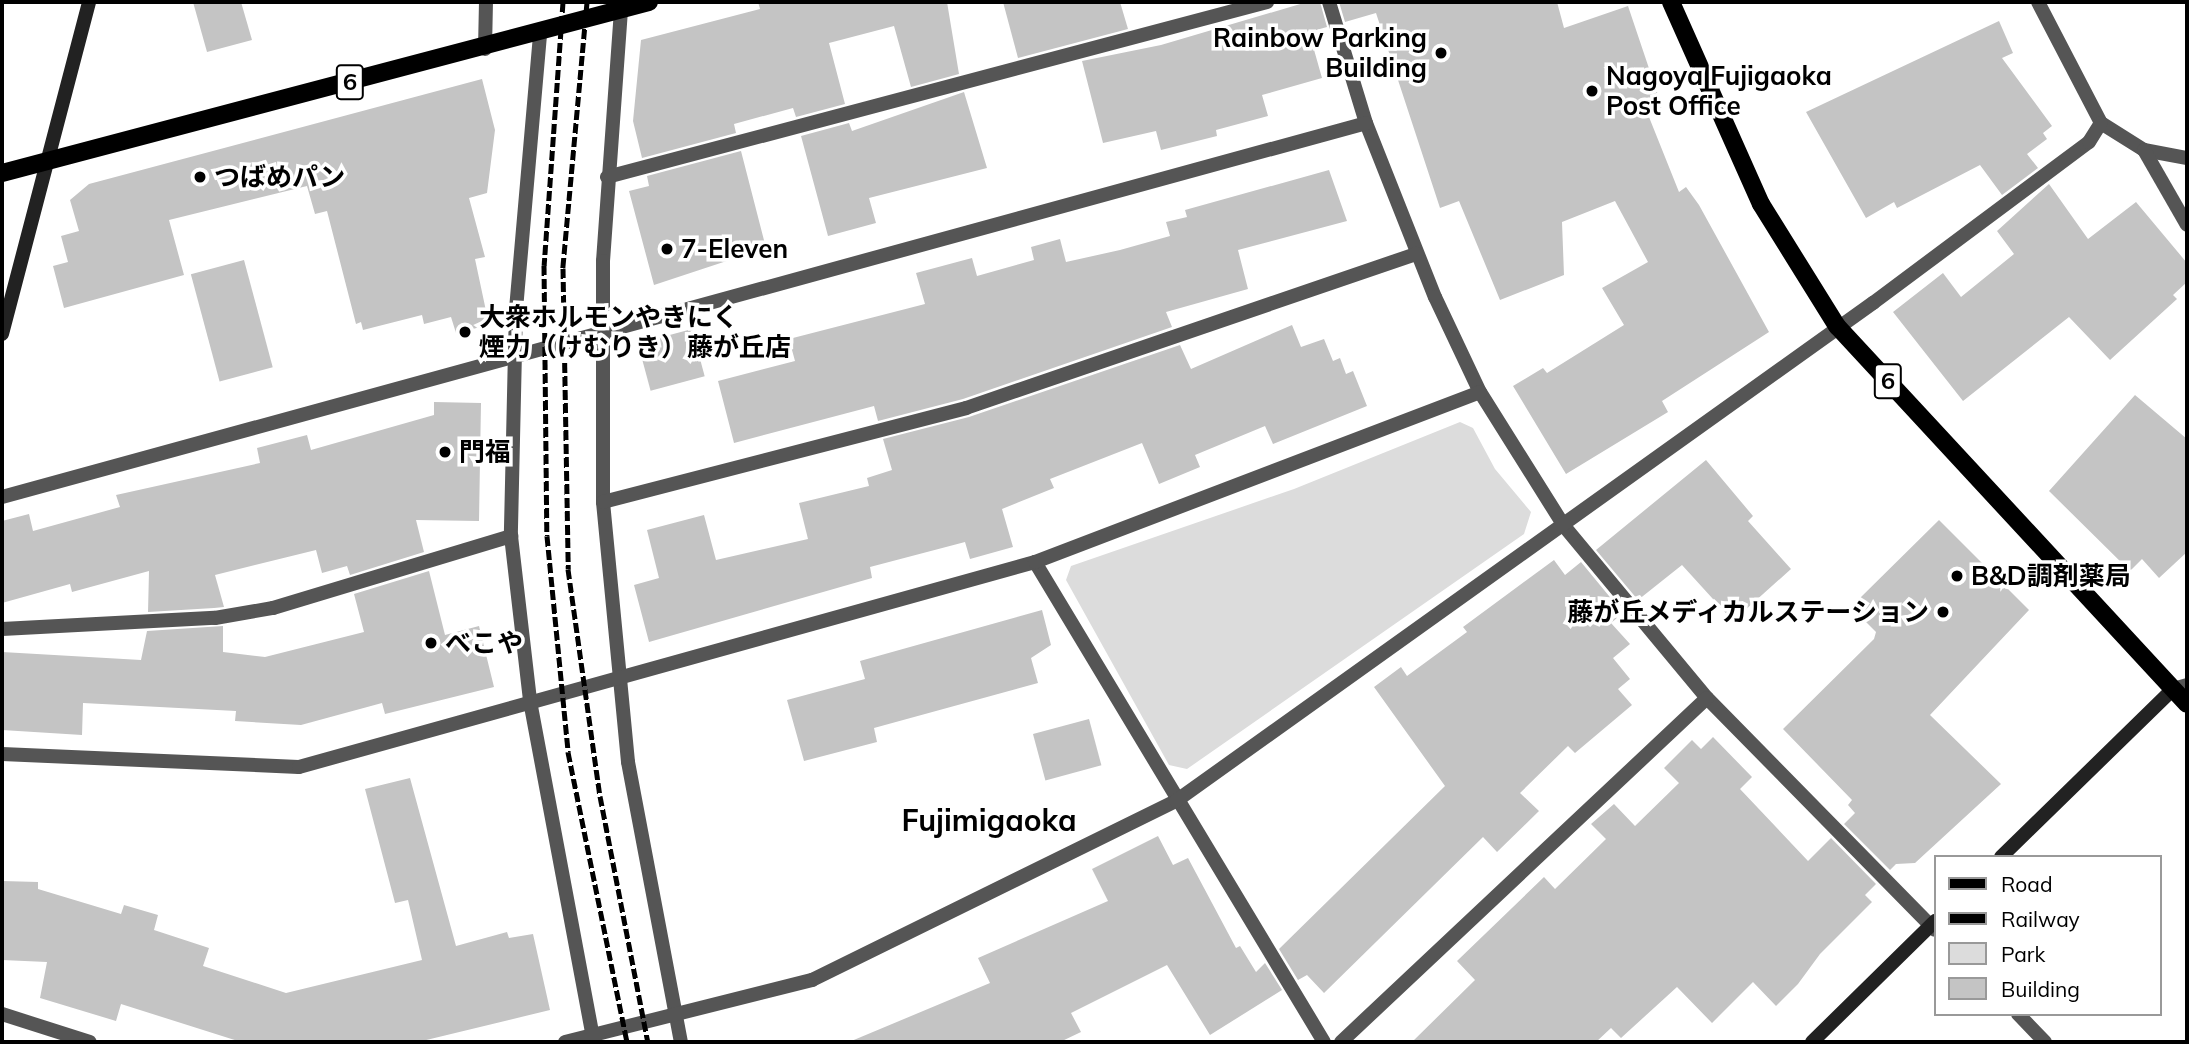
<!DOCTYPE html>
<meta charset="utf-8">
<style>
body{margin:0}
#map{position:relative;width:2189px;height:1044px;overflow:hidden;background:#fff;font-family:Mulish,"Noto Sans JP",sans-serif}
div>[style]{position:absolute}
.green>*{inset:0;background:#dcdcdc}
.building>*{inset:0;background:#c4c4c4;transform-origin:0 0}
.street>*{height:14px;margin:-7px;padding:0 7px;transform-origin:7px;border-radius:7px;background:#555}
.secondary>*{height:14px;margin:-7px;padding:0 7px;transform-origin:7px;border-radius:7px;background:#222}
.primary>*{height:18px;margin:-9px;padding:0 9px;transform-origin:9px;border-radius:9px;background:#000}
.rail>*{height:5px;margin-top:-2.5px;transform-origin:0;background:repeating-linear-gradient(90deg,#000 0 10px,transparent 0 13.5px)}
.dots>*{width:19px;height:19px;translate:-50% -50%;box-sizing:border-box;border:4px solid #fff;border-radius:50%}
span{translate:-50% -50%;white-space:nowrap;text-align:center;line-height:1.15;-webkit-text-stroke:7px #fff;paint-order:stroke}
.shield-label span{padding:2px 5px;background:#fff;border:2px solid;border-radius:5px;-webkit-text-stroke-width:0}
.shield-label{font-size:24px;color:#000;font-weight:700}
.poi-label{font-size:26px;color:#000;font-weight:700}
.right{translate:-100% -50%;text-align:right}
.left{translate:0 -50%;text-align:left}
.quarter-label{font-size:30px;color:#000;font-weight:700}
.frame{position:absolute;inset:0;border:4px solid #000;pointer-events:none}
.legend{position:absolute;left:1934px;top:855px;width:228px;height:161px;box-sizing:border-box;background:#fff;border:2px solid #999;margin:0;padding:9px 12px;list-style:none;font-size:21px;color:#000}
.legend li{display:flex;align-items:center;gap:14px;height:35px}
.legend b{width:35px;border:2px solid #999}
</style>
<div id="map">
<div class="green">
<div style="clip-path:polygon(1460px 422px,1473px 428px,1495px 469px,1531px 512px,1524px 534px,1187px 769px,1169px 765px,1066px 580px,1071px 566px,1294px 489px)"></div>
</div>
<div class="building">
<div style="clip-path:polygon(193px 2px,241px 2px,252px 40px,207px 52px)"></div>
<div style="clip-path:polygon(758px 2px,947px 2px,959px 74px,911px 87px,894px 26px,829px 43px,845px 104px,796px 117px,793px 108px,734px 124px,736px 133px,642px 158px,633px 121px,641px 40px,760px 9px)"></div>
<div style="clip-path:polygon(1003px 2px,1120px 2px,1128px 29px,1018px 58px)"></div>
<div style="clip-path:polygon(1307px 2px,1320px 2px,1327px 27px,1309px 32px,1322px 78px,1262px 95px,1268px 116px,1216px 130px,1217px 136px,1161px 150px,1156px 131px,1103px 143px,1082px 61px,1161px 45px)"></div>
<div style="clip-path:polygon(1339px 2px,1557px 2px,1564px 28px,1628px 6px,1662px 107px,1647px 112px,1679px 192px,1686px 187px,1699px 205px,1769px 332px,1662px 401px,1668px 412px,1566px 474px,1513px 386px,1543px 368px,1547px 373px,1624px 325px,1602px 288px,1648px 262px,1615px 201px,1562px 222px,1564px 275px,1500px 300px,1459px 201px,1440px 208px,1376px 13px,1345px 22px)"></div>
<div style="clip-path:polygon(1999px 21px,2013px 53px,2002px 58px,2052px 126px,2043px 133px,2047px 139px,2027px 154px,2038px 168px,2002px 195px,1980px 165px,1897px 208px,1894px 202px,1866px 218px,1806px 112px)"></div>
<div style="clip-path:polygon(482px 79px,495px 130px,487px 193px,469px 198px,485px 257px,475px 259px,489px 325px,456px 333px,451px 317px,424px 324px,422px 315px,363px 330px,361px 322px,356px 324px,327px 211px,315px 214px,307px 186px,169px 220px,184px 275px,64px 308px,53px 266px,68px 262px,61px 236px,79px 231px,70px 200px,89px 184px)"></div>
<div style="clip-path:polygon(964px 92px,987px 168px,869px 198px,876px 223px,828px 236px,801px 136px,849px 123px,852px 131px)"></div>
<div style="clip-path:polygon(741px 151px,766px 248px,654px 285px,629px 191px,649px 186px,647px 176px)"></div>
<div style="clip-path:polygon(1329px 170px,1347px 221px,1238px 250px,1248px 289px,1166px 312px,1172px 327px,963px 399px,878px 421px,874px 406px,734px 443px,718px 381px,795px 361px,789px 339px,925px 304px,916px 273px,972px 258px,977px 276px,1034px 260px,1031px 247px,1060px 239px,1066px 262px,1120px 250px,1170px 236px,1166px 222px,1187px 217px,1185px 210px)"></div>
<div style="clip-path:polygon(2049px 184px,2088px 239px,2136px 202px,2187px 263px,2187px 282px,2173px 295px,2177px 299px,2110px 360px,2069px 317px,1963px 401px,1893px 312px,1943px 273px,1961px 297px,2014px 254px,1997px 231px)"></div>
<div style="left:244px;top:260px;width:111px;height:55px;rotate:75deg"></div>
<div style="clip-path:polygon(1292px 325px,1301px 347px,1324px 339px,1333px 361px,1340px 358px,1346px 374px,1353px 371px,1367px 406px,1273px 444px,1265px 426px,1195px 455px,1200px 467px,1159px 484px,1142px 443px,1050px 479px,1054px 488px,1002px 509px,1013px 547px,970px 559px,965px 542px,870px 567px,872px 578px,649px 642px,634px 585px,659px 578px,647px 530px,704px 515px,716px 560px,808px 539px,799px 503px,869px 486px,867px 478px,892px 470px,883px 439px,969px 417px,1180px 345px,1191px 369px)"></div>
<div style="left:692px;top:329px;width:49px;height:56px;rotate:75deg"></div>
<div style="clip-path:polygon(2135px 395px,2187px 439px,2187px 552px,2159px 578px,2142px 559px,2130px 571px,2049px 491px)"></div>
<div style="clip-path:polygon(434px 402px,481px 403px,479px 521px,416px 520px,424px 552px,350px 575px,347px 566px,322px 573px,316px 550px,215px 575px,224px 607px,214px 608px,148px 612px,149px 571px,72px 592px,70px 584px,2px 603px,2px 521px,29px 514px,33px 531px,120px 507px,116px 495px,260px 463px,257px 448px,307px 435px,311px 450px,434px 415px)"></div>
<div style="clip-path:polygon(1706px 460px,1753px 516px,1748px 521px,1791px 569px,1733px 621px,1682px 565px,1638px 600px,1596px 550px)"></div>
<div style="clip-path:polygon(1939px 520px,2029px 610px,1930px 715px,2001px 784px,1915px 863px,1896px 864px,1890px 870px,1844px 824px,1855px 813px,1848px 805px,1852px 800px,1783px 729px,1874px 639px,1876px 632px,1858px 614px,1867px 605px,1860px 598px)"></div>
<div style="clip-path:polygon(1554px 560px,1565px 575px,1581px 562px,1623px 613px,1611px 623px,1630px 644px,1613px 658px,1630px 679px,1618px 689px,1632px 705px,1575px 753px,1568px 746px,1520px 793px,1539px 811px,1497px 852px,1483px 837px,1324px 993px,1307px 975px,1298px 980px,1279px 949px,1445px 786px,1374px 687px,1401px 667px,1407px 676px,1467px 632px,1463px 627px)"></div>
<div style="clip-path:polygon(429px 571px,445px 635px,479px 626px,494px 687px,385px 714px,382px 703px,301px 725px,235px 721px,236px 711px,83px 703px,82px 735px,2px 730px,2px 652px,141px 660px,147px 631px,223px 626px,223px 652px,265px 657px,364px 632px,354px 594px)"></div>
<div style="clip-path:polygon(1042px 610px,1051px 645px,1031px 658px,1038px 683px,874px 728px,877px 742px,804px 761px,787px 700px,865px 679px,860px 661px)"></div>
<div style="left:1089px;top:719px;width:48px;height:58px;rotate:75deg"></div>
<div style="clip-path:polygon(1713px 737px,1752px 777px,1740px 789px,1808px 861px,1831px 838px,1876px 884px,1865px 895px,1872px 902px,1820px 954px,1798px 984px,1776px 1006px,1753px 982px,1712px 1023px,1677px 987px,1621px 1038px,1611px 1028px,1596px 1042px,1412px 1042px,1475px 980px,1457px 961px,1544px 877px,1555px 889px,1606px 839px,1591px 824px,1614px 804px,1635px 826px,1679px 783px,1664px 768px,1692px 740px,1701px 749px)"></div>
<div style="clip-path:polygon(410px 778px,456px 946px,507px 932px,509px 938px,533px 934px,550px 1010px,418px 1042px,241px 1042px,121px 1004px,116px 1021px,40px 998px,47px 962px,2px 960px,2px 881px,38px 882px,38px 889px,121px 914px,124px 905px,158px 915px,154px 930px,209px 948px,203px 966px,286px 993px,422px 960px,408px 900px,395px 903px,365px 789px)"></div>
<div style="clip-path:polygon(1158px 836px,1173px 865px,1188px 858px,1236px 948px,1240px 946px,1256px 972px,1265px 963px,1282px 990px,1210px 1035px,1167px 965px,1071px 1013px,1081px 1032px,1060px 1042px,849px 1042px,990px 983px,978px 958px,1108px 901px,1092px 869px)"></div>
</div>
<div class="street">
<div style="left:1329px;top:2px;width:127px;rotate:73deg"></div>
<div style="left:1366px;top:123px;width:187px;rotate:68.4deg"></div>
<div style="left:1435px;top:297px;width:105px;rotate:64.7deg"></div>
<div style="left:1480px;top:392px;width:158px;rotate:57.9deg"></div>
<div style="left:1564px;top:526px;width:224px;rotate:50.3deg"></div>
<div style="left:1707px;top:698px;width:325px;rotate:45.5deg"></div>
<div style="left:2038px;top:2px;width:136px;rotate:62.5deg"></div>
<div style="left:2101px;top:123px;width:51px;rotate:32.1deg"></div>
<div style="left:2144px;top:150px;width:44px;rotate:10.5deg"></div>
<div style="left:621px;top:10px;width:252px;rotate:94.1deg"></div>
<div style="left:603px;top:261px;width:241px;rotate:90deg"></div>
<div style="left:603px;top:502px;width:261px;rotate:84.5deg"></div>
<div style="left:628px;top:762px;width:285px;rotate:79.3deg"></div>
<div style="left:540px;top:35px;width:273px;rotate:95deg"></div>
<div style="left:516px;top:307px;width:229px;rotate:91.3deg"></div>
<div style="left:511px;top:536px;width:166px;rotate:83.4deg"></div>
<div style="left:530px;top:701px;width:347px;rotate:79.4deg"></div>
<div style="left:485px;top:49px;width:47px;rotate:-88.8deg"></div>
<div style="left:2144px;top:150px;width:86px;rotate:60.2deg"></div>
<div style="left:607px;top:177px;width:683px;rotate:-14.85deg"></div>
<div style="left:2px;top:497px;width:1414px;rotate:-15.33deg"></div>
<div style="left:603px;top:502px;width:375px;rotate:-14.5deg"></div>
<div style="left:966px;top:408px;width:476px;rotate:-18.9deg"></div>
<div style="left:1035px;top:562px;width:560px;rotate:58.95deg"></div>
<div style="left:2px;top:629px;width:213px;rotate:-3deg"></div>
<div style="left:215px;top:618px;width:59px;rotate:-9.8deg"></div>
<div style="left:273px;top:608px;width:249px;rotate:-16.8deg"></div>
<div style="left:2173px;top:689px;width:15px;rotate:-16deg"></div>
<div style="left:2px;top:754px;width:297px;rotate:2.5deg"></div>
<div style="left:299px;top:767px;width:764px;rotate:-15.56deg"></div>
<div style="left:1035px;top:562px;width:476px;rotate:-20.9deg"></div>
<div style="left:2px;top:1014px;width:92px;rotate:17.7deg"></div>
<div style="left:2018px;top:1014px;width:39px;rotate:46deg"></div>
<div style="left:565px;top:1042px;width:255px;rotate:-14.1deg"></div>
<div style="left:812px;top:980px;width:406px;rotate:-26.2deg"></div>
<div style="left:1176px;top:801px;width:857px;rotate:-35.55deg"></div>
<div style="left:1873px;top:303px;width:269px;rotate:-36.7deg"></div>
<div style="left:2089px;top:142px;width:22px;rotate:-58deg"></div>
<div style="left:1341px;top:1042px;width:502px;rotate:-43.23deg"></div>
</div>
<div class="secondary">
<div style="left:2px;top:334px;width:343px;rotate:-75.3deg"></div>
<div style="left:2001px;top:857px;width:240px;rotate:-44.3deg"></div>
<div style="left:1812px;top:1042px;width:173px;rotate:-44.5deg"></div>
</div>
<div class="primary">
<div style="left:1671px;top:2px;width:221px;rotate:66deg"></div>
<div style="left:1761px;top:204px;width:144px;rotate:58.1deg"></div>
<div style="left:1837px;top:326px;width:515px;rotate:47.2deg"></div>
<div style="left:2px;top:173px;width:669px;rotate:-14.8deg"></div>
</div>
<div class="rail">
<div style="left:563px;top:2px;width:264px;rotate:94.1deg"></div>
<div style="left:544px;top:265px;width:271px;rotate:89.4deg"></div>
<div style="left:547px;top:536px;width:217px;rotate:84.4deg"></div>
<div style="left:568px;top:752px;width:296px;rotate:78.5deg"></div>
<div style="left:587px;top:2px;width:267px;rotate:95.2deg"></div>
<div style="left:563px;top:268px;width:301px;rotate:89deg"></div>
<div style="left:568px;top:569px;width:229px;rotate:82deg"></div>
<div style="left:600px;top:796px;width:251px;rotate:79deg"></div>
</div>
<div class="dots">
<div style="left:1441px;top:53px;background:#000"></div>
<div style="left:1592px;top:91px;background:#000"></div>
<div style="left:200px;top:177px;background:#000"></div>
<div style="left:667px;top:249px;background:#000"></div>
<div style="left:465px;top:332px;background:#000"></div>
<div style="left:445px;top:452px;background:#000"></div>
<div style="left:1957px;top:576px;background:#000"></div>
<div style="left:1943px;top:612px;background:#000"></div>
<div style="left:431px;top:643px;background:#000"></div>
</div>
<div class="shield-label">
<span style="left:350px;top:82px">6</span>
<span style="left:1888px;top:381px">6</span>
</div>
<div class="poi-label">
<span class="right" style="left:1427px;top:53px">Rainbow Parking<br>Building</span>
<span class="left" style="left:1606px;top:91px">Nagoya Fujigaoka<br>Post Office</span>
<span class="left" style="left:214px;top:177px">つばめパン</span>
<span class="left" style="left:681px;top:249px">7-Eleven</span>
<span class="left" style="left:479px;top:332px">大衆ホルモンやきにく<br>煙力（けむりき）藤が丘店</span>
<span class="left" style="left:459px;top:452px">門福</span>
<span class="left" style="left:1971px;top:576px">B&amp;D調剤薬局</span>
<span class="right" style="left:1929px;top:612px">藤が丘メディカルステーション</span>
<span class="left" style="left:445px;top:643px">べこや</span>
</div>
<div class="quarter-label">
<span style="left:989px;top:820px">Fujimigaoka</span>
</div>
<div class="frame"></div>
<ul class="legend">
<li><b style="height:9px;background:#000"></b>Road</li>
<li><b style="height:9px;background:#000"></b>Railway</li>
<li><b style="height:19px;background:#dcdcdc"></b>Park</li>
<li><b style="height:19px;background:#c4c4c4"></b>Building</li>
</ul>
</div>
